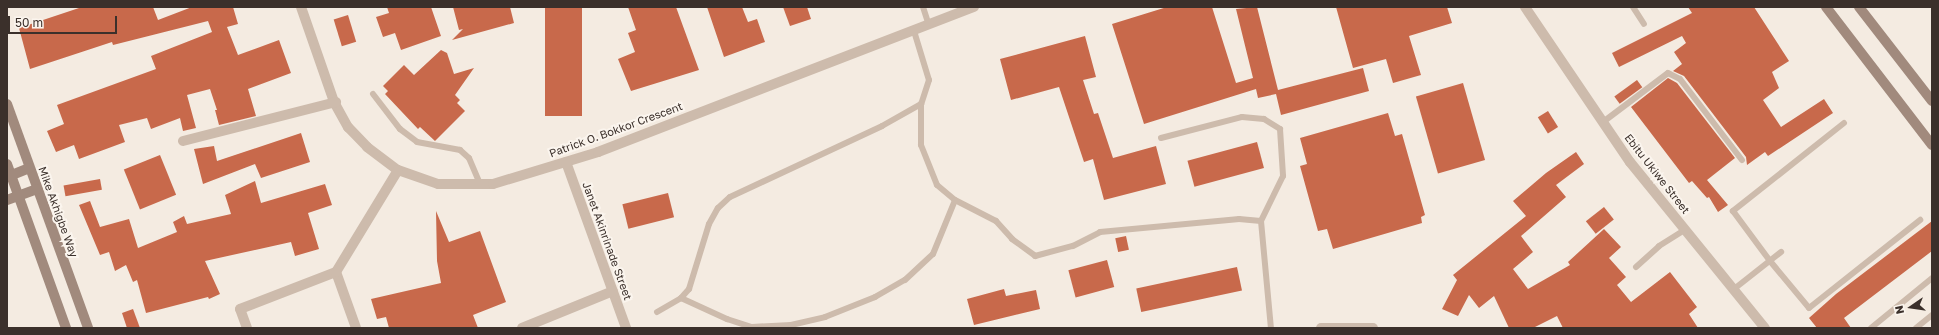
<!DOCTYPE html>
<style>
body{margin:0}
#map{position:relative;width:1939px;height:335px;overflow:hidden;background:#f4ebe1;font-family:"Golos Text",sans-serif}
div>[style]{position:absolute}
.building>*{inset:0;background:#c8694b;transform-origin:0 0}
.lane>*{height:6px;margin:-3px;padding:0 3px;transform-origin:3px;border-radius:3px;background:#cdbbac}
.street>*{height:10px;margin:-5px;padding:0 5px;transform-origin:5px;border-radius:5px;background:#cdbbac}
.secondary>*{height:10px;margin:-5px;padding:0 5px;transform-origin:5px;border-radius:5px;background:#a18a7d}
span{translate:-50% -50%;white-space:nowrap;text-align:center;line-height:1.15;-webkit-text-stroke:4px #fbf5ee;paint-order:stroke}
.street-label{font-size:11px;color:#3b302b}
.frame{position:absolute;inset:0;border:8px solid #3b302b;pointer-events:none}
.north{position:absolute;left:1891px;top:287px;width:40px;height:40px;-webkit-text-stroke:3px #fbf5ee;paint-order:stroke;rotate:257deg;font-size:11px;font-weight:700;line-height:16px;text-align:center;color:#3b302b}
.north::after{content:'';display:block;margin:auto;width:14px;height:18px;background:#3b302b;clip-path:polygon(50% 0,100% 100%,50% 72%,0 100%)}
.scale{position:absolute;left:8px;top:16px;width:109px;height:18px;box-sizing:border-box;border:2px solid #3b302b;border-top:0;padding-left:5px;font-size:12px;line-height:14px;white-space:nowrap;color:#3b302b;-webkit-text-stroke:3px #fbf5ee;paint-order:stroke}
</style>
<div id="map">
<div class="building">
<div style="clip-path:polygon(82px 7px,153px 7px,158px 20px,192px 7px,233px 7px,238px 24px,227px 27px,238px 55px,279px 40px,291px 73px,248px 89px,256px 116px,219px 125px,215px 110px,217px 110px,210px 89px,187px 95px,196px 128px,183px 131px,180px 118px,151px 129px,147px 118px,119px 125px,125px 142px,79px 159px,74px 145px,56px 152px,47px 131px,64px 124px,57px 105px,156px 69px,151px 56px,212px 32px,208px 21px,113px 45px,112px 42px,30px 69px,19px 28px)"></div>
<div style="clip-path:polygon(387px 7px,431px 7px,441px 36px,401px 50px,395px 33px,383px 37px,376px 17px,389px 13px)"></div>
<div style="clip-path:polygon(453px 7px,510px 7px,514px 23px,452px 40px,463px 29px,459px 30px)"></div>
<div style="left:545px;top:7px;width:37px;height:109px"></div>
<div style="clip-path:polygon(628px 7px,676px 7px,699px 70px,631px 91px,618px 59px,635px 52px,628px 33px,636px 30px)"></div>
<div style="clip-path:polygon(707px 7px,742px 7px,748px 22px,757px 19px,765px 42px,724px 57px)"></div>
<div style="clip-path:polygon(783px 7px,807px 7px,811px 19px,790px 26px)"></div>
<div style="clip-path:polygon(1167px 7px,1212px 7px,1236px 83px,1253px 78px,1236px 9px,1257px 7px,1278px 90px,1363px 68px,1369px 91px,1281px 115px,1276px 94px,1258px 98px,1256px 89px,1144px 124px,1112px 24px)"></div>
<div style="clip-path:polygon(1336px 7px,1447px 7px,1452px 23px,1409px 36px,1421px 75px,1393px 83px,1386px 59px,1353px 68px)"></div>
<div style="clip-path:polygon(1688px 7px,1754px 7px,1789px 61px,1772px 72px,1779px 88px,1763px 100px,1781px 127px,1824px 99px,1833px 113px,1768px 156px,1765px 152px,1747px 165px,1746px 157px,1684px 76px,1673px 71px,1682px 64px,1674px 52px,1686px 43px,1682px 36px,1619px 67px,1612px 53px,1692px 13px)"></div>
<div style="left:348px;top:15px;width:28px;height:15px;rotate:73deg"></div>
<div style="clip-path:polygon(1085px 36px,1096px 77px,1083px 80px,1094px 114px,1098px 113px,1113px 158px,1156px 146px,1166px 184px,1104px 200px,1093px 159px,1084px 162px,1059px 87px,1011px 100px,1000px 59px)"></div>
<div style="clip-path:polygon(441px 50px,447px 53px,454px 74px,474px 68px,455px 95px,460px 100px,457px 103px,465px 111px,435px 141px,420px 127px,418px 129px,385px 94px,388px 91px,383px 86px,404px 65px,414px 75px)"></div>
<div style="clip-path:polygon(1668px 78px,1677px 83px,1735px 158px,1707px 180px,1728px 205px,1718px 212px,1709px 197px,1707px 198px,1692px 181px,1689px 183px,1631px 107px)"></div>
<div style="left:1637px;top:80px;width:9px;height:28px;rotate:54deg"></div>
<div style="left:1463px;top:83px;width:80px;height:49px;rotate:74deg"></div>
<div style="left:1548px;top:111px;width:19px;height:12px;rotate:58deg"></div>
<div style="clip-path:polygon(1388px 113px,1395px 136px,1402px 134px,1425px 215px,1421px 217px,1422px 223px,1333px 249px,1327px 229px,1318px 231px,1300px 166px,1307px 164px,1300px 138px)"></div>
<div style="clip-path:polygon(301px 133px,310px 162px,261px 178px,255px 164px,203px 184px,194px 149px,214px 146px,217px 161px)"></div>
<div style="left:1257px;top:142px;width:27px;height:72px;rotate:75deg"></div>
<div style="clip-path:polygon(1576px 152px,1584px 164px,1556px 185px,1566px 197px,1521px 236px,1533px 252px,1513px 269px,1528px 289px,1570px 265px,1568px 262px,1604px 229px,1621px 247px,1609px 258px,1626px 277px,1617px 285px,1631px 302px,1670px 272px,1697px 307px,1689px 314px,1698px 328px,1563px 328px,1557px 316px,1533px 328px,1509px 328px,1494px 296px,1479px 308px,1469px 295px,1458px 316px,1442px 309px,1457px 280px,1453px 275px,1526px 216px,1513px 201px,1546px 173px)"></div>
<div style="left:160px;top:155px;width:43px;height:39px;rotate:68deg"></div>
<div style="left:100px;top:179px;width:11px;height:37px;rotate:80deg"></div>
<div style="clip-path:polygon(255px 181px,261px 203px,325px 184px,332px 205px,308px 213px,319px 249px,295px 256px,291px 242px,205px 261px,220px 294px,209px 299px,208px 297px,146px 313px,137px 280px,133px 282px,126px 265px,115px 271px,109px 252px,100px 255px,79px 205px,90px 201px,100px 227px,129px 219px,138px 248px,177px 232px,173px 222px,184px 216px,187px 224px,231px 214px,225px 195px)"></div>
<div style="left:668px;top:193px;width:25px;height:47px;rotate:76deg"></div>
<div style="left:1604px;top:207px;width:16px;height:23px;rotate:52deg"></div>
<div style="clip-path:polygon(436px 211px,449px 242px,480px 231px,506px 302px,473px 315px,478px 328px,389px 328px,386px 317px,377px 319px,371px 299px,441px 283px,437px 261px)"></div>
<div style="clip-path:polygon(1932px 221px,1932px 251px,1844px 318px,1851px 328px,1817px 328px,1809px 318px,1836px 294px)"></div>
<div style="left:1126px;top:236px;width:14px;height:11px;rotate:78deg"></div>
<div style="left:1107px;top:260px;width:28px;height:40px;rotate:75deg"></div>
<div style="left:1237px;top:267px;width:24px;height:103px;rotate:78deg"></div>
<div style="clip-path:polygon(1004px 289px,1006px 296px,1036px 290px,1040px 309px,974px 325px,967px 299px)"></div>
<div style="clip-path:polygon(133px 309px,140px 328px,127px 328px,122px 313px)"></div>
</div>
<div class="lane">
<div style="left:923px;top:7px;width:19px;rotate:72deg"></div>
<div style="left:1633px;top:7px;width:20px;rotate:57deg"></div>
<div style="left:914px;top:31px;width:51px;rotate:73deg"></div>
<div style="left:929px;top:80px;width:25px;rotate:108deg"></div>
<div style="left:921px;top:104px;width:41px;rotate:90deg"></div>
<div style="left:921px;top:145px;width:43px;rotate:68.2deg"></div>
<div style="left:937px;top:185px;width:23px;rotate:40deg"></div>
<div style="left:955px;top:200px;width:46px;rotate:27.1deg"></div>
<div style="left:996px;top:221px;width:24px;rotate:48deg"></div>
<div style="left:1012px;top:239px;width:29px;rotate:36deg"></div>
<div style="left:1035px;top:256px;width:39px;rotate:-15deg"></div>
<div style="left:1073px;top:246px;width:30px;rotate:-27deg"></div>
<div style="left:1100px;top:232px;width:140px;rotate:-5.3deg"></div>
<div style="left:1239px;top:219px;width:22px;rotate:5deg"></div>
<div style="left:1261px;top:221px;width:107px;rotate:84.7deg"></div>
<div style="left:373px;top:94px;width:44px;rotate:52.4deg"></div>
<div style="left:400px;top:129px;width:21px;rotate:37deg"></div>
<div style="left:417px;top:142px;width:44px;rotate:10.5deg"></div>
<div style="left:460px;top:150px;width:12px;rotate:42deg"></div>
<div style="left:469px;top:158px;width:28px;rotate:67deg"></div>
<div style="left:1603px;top:122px;width:81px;rotate:-37deg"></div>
<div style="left:1668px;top:73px;width:13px;rotate:27deg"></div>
<div style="left:1680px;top:79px;width:102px;rotate:52.6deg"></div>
<div style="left:1844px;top:123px;width:142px;rotate:141.6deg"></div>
<div style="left:1733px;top:211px;width:62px;rotate:53.5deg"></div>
<div style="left:1770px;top:261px;width:61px;rotate:50.3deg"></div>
<div style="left:1809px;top:308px;width:142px;rotate:-38.4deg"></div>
<div style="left:1161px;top:138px;width:84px;rotate:-14.5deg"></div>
<div style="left:1242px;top:117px;width:22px;rotate:5deg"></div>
<div style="left:1264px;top:119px;width:19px;rotate:32deg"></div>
<div style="left:1280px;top:129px;width:47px;rotate:86.3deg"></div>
<div style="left:1283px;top:176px;width:50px;rotate:116.1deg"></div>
<div style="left:1636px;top:267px;width:31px;rotate:-42deg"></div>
<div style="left:1659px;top:246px;width:31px;rotate:-32deg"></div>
<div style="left:1734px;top:289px;width:60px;rotate:-38.2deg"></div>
<div style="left:681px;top:298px;width:51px;rotate:24.5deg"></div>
<div style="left:727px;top:319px;width:26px;rotate:18deg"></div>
<div style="left:752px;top:327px;width:39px;rotate:-3deg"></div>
<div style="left:791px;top:325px;width:35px;rotate:-13deg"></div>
<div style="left:825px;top:317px;width:54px;rotate:-21.8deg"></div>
<div style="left:875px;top:297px;width:34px;rotate:-30deg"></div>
<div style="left:905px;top:280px;width:38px;rotate:-43deg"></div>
<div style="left:933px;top:254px;width:58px;rotate:-67.8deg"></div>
<div style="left:657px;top:312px;width:28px;rotate:-30deg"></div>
<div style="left:681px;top:298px;width:12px;rotate:-48deg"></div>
<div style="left:689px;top:289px;width:68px;rotate:-72.9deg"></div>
<div style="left:709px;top:224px;width:18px;rotate:-61deg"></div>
<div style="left:718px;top:208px;width:16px;rotate:-43deg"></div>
<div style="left:730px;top:197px;width:168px;rotate:-25deg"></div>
<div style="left:882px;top:126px;width:45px;rotate:-29.4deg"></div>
<div style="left:1871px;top:328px;width:79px;rotate:-39.3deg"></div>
<div style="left:1916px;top:328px;width:21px;rotate:-39deg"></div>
</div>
<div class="street">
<div style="left:301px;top:7px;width:101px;rotate:70.8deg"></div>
<div style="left:334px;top:102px;width:29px;rotate:61deg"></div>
<div style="left:348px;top:127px;width:28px;rotate:46deg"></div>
<div style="left:367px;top:147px;width:39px;rotate:37deg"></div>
<div style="left:398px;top:170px;width:42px;rotate:19.3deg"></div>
<div style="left:438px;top:184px;width:55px"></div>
<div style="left:493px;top:184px;width:110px;rotate:-16.9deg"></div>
<div style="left:598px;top:152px;width:403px;rotate:-21.1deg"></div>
<div style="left:1525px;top:7px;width:187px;rotate:55.9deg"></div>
<div style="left:1630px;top:162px;width:214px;rotate:50.9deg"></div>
<div style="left:183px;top:141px;width:158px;rotate:-14.3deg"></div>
<div style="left:566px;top:162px;width:177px;rotate:70.1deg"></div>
<div style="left:336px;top:272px;width:59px;rotate:70.3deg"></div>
<div style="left:247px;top:328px;width:20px;rotate:-110deg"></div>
<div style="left:240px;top:309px;width:103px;rotate:-21.1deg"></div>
<div style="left:336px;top:272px;width:119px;rotate:-58.7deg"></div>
<div style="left:522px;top:328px;width:98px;rotate:-22.1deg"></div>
<div style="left:1321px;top:328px;width:52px"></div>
</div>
<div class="secondary">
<div style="left:1826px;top:7px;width:174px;rotate:52.5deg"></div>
<div style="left:1859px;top:7px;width:119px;rotate:52.2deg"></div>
<div style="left:7px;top:104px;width:238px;rotate:70.1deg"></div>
<div style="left:7px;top:164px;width:174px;rotate:70.2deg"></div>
<div style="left:7px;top:177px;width:24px;rotate:-22deg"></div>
<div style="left:7px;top:200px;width:32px;rotate:-20deg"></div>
</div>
<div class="street-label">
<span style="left:616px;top:130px;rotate:-20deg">Patrick O. Bokkor Crescent</span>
<span style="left:1657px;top:174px;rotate:52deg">Ebitu Ukiwe Street</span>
<span style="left:58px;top:212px;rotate:70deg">Mike Akhigbe Way</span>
<span style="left:607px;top:241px;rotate:70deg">Janet Akinrinade Street</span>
</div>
<div class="frame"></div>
<div class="north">N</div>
<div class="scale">50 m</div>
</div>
